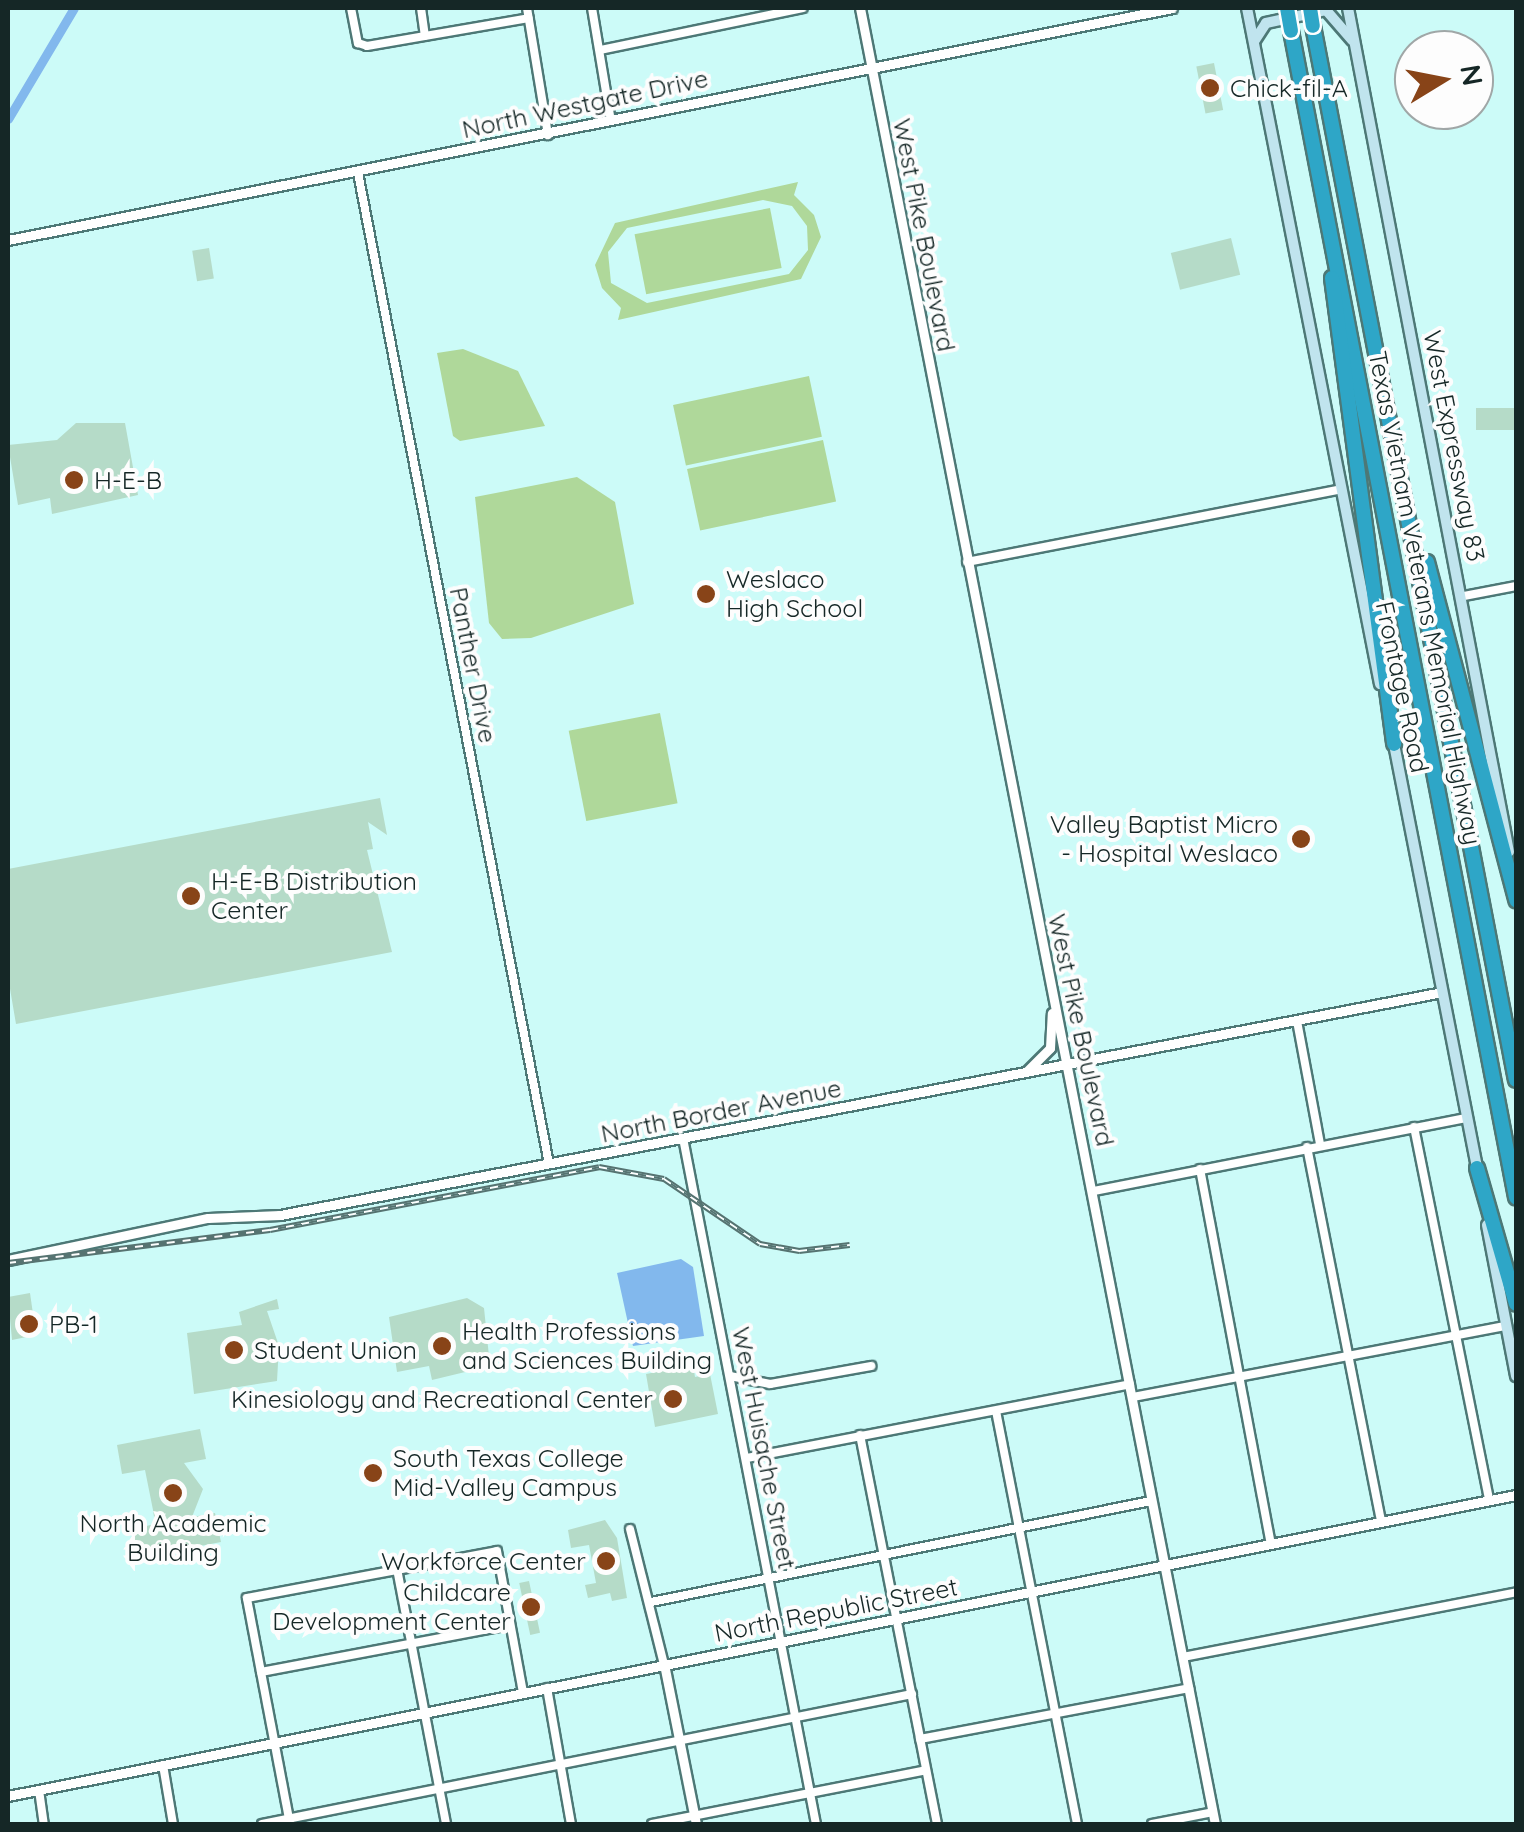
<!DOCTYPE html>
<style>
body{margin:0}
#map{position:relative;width:1524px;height:1832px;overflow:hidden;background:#ccfbf8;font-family:Quicksand,sans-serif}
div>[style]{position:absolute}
.green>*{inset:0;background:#afd89a;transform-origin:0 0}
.water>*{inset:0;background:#82b8ed}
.canal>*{height:9px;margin:-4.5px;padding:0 4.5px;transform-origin:4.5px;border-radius:4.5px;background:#82b8ed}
.building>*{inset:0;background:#b5dbc8;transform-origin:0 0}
.roads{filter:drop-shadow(2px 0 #4d7876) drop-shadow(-2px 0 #4d7876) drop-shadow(0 2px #4d7876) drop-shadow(0 -2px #4d7876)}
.minor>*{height:8px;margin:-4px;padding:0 4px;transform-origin:4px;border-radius:4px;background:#fff}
.tertiary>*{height:9px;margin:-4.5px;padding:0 4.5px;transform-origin:4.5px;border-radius:4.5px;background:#fff}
.secondary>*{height:10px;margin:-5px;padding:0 5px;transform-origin:5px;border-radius:5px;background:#c0e4ee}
.motorway>*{height:14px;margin:-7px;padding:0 7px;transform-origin:7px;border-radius:7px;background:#2ea6c7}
.rail>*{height:6px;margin-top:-3px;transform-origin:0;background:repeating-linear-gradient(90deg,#fdfdfd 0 8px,#567371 0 16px);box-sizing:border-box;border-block:2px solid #567371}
.bridges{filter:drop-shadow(2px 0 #fff) drop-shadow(-2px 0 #fff) drop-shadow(0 2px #fff) drop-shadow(0 -2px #fff)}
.motorway-bridge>*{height:14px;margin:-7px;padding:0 7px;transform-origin:7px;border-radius:7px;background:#2ea6c7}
.dots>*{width:28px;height:28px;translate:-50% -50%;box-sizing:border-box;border:5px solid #fdfdfd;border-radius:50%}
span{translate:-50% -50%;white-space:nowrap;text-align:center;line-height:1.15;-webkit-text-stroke:8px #fdfdfd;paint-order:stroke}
.poi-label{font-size:25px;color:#152726}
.left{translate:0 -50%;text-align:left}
.right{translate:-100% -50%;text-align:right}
.street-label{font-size:25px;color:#152726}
.frame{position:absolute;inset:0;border:10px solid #152726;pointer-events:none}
.north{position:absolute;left:1394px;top:30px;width:100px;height:100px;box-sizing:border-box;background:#fdfdfd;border:2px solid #a0a7a7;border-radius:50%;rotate:80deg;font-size:28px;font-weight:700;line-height:40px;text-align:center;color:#152726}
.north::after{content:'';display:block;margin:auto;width:35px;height:45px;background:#884418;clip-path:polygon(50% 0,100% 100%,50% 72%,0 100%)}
</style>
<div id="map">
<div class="green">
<div style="clip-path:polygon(evenodd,798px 182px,794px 195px,814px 215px,821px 237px,801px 279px,618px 320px,621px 308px,602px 288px,595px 265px,615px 223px,798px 182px,763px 200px,792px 206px,807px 226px,808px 250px,789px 274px,647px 303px,611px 283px,608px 252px,627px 228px,763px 200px)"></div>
<div style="left:770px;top:208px;width:61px;height:138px;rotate:79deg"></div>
<div style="clip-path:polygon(463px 349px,518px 371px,545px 426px,460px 441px,453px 436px,437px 353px)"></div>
<div style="left:809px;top:376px;width:62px;height:139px;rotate:78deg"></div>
<div style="left:823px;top:440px;width:63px;height:139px;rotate:78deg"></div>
<div style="clip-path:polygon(577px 477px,615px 502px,634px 604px,531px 638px,502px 639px,489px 623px,475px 497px)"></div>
<div style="left:660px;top:713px;width:92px;height:93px;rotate:79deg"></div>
</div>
<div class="water">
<div style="clip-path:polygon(681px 1259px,693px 1267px,704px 1336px,633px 1346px,617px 1273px)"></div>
</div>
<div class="canal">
<div style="left:8px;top:119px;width:129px;rotate:-59.3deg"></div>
</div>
<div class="building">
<div style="left:1214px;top:63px;width:48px;height:18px;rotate:79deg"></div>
<div style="left:1231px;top:238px;width:38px;height:62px;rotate:76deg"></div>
<div style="left:209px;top:248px;width:31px;height:17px;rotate:81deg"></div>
<div style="left:1516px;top:408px;width:22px;height:40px;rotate:90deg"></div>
<div style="clip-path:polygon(76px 423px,125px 423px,138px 495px,52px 514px,50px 498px,18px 505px,8px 445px,57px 440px)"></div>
<div style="clip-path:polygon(380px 798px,387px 835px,368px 822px,373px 849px,367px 850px,392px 952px,16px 1024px,8px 977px,8px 869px)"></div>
<div style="clip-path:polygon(30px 1293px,36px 1335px,12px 1340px,8px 1297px)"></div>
<div style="clip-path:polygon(467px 1298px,484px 1308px,490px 1366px,432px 1380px,429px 1366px,397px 1372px,389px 1317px)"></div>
<div style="clip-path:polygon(277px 1299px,279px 1309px,267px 1311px,279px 1346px,277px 1381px,194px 1394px,187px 1333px,242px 1325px,239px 1312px)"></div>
<div style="clip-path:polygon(693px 1365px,695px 1377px,710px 1374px,718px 1414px,655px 1427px,646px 1374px)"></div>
<div style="clip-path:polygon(200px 1429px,206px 1459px,184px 1463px,203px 1489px,192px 1517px,215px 1513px,221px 1542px,138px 1558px,133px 1529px,155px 1524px,153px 1510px,145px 1470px,122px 1474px,117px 1445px)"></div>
<div style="clip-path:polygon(605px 1520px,617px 1538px,627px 1598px,612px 1601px,610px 1593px,588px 1598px,585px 1585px,596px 1583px,589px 1545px,571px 1548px,568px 1530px)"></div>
<div style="left:529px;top:1581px;width:53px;height:10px;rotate:78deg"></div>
</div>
<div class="roads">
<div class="minor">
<div style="left:351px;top:8px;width:36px;rotate:79deg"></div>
<div style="left:358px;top:43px;width:9px;rotate:18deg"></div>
<div style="left:367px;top:46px;width:164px;rotate:-9.8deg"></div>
<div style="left:421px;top:8px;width:28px;rotate:82deg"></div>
<div style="left:527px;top:8px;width:129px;rotate:80.6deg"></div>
<div style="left:592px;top:8px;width:109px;rotate:80.5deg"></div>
<div style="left:600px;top:50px;width:207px;rotate:-11.7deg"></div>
<div style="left:358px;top:173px;width:1009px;rotate:79.09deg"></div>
<div style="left:967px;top:562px;width:381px;rotate:-11deg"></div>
<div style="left:1464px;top:596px;width:53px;rotate:-10.9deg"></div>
<div style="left:1297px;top:1021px;width:125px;rotate:79.4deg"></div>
<div style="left:1414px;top:1127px;width:380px;rotate:78.6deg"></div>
<div style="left:683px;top:1138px;width:699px;rotate:79.03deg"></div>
<div style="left:1307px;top:1147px;width:381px;rotate:78.8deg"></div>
<div style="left:1200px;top:1169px;width:382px;rotate:79.3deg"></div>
<div style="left:1094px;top:1191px;width:379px;rotate:-11.1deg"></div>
<div style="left:730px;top:1376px;width:41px;rotate:11.3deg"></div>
<div style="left:770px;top:1384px;width:103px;rotate:-10.1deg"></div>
<div style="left:1133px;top:1397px;width:380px;rotate:-10.8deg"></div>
<div style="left:996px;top:1411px;width:421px;rotate:78.9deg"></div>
<div style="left:860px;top:1435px;width:397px;rotate:78.8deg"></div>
<div style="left:747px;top:1458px;width:390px;rotate:-10.9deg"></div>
<div style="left:630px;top:1529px;width:139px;rotate:75.9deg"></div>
<div style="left:397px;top:1569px;width:260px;rotate:79.1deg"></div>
<div style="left:651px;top:1602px;width:510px;rotate:-11.42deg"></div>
<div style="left:1183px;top:1657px;width:339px;rotate:-11deg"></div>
<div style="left:261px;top:1672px;width:253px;rotate:-10.7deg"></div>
<div style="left:547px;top:1688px;width:138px;rotate:80deg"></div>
<div style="left:920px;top:1739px;width:274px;rotate:-10.7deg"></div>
<div style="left:163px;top:1765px;width:60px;rotate:80.4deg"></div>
<div style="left:39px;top:1790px;width:34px;rotate:82deg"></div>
<div style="left:262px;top:1824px;width:663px;rotate:-11.31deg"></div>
<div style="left:290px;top:1824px;width:230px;rotate:-100.8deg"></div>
<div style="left:247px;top:1598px;width:254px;rotate:-10.6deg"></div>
<div style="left:497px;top:1551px;width:144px;rotate:79.6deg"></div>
<div style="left:652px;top:1824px;width:279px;rotate:-11.1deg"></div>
<div style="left:1152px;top:1824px;width:62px;rotate:-11.1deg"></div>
</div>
<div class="tertiary">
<div style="left:860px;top:8px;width:1850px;rotate:78.94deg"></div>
<div style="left:8px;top:240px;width:1187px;rotate:-11.27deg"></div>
<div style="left:1026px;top:1072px;width:34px;rotate:-45deg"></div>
<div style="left:1050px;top:1048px;width:35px;rotate:-87deg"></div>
<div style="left:8px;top:1260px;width:204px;rotate:-11.9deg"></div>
<div style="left:208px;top:1218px;width:72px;rotate:-2.4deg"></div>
<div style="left:280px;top:1215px;width:1183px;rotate:-10.86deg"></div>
<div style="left:664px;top:1664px;width:163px;rotate:78.7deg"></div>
<div style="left:8px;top:1796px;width:1538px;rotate:-11.29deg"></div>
</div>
<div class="secondary">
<div style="left:1247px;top:8px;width:689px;rotate:78.87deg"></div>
<div style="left:1348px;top:8px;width:859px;rotate:79.2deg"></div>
<div style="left:1255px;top:40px;width:20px;rotate:-57deg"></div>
<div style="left:1266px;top:23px;width:61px;rotate:-12.2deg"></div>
<div style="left:1326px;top:10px;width:40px;rotate:49deg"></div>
<div style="left:1393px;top:739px;width:443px;rotate:78.9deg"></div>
<div style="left:1487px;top:1225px;width:154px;rotate:79.1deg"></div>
</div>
<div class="motorway">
<div style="left:1313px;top:26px;width:1073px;rotate:79.1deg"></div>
<div style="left:1291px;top:31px;width:1188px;rotate:79.08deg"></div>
<div style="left:1332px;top:278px;width:470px;rotate:82.4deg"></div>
<div style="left:1427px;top:562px;width:350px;rotate:75.2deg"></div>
<div style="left:1477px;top:1168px;width:141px;rotate:74deg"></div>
</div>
</div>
<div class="rail">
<div style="left:8px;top:1263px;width:264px;rotate:-7.2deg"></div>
<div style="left:270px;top:1230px;width:335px;rotate:-10.8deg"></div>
<div style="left:599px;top:1167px;width:66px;rotate:10.5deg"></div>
<div style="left:664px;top:1179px;width:116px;rotate:34.1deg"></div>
<div style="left:760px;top:1244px;width:40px;rotate:10deg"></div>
<div style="left:799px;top:1251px;width:51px;rotate:-6.7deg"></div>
</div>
<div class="bridges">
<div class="motorway-bridge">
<div style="left:1287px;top:8px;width:23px;rotate:80deg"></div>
<div style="left:1310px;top:8px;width:18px;rotate:81deg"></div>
</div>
</div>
<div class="dots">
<div style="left:1210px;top:88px;background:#884418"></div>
<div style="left:74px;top:480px;background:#884418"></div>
<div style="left:706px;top:594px;background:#884418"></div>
<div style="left:1301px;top:839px;background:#884418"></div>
<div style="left:191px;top:896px;background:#884418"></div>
<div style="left:29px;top:1324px;background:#884418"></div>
<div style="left:442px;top:1346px;background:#884418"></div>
<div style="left:234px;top:1350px;background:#884418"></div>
<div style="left:673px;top:1399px;background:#884418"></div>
<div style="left:373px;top:1473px;background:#884418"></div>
<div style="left:173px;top:1493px;background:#884418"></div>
<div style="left:606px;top:1561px;background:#884418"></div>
<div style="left:531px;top:1607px;background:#884418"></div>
</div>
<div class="poi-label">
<span class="left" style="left:1230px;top:88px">Chick-fil-A</span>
<span class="left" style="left:94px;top:480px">H-E-B</span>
<span class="left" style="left:726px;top:594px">Weslaco<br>High School</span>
<span class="right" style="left:1278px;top:839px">Valley Baptist Micro<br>- Hospital Weslaco</span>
<span class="left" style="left:211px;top:896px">H-E-B Distribution<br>Center</span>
<span class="left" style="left:49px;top:1324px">PB-1</span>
<span class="left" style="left:462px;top:1346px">Health Professions<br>and Sciences Building</span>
<span class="left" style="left:254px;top:1350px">Student Union</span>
<span class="right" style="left:653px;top:1399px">Kinesiology and Recreational Center</span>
<span class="left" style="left:393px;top:1473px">South Texas College<br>Mid-Valley Campus</span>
<span style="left:173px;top:1538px">North Academic<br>Building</span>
<span class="right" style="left:586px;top:1561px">Workforce Center</span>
<span class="right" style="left:511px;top:1607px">Childcare<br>Development Center</span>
</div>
<div class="street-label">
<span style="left:585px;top:104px;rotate:-12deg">North Westgate Drive</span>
<span style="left:924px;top:235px;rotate:79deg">West Pike Boulevard</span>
<span style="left:1454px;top:446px;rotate:79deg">West Expressway 83</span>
<span style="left:1425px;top:598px;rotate:79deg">Texas Vietnam Veterans Memorial Highway</span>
<span style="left:473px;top:665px;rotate:79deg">Panther Drive</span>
<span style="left:1402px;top:687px;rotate:78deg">Frontage Road</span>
<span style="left:1081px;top:1030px;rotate:78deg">West Pike Boulevard</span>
<span style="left:721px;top:1111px;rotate:-11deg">North Border Avenue</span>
<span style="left:764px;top:1448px;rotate:79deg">West Huisache Street</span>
<span style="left:836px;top:1610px;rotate:-11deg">North Republic Street</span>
</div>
<div class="frame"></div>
<div class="north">N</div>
</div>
